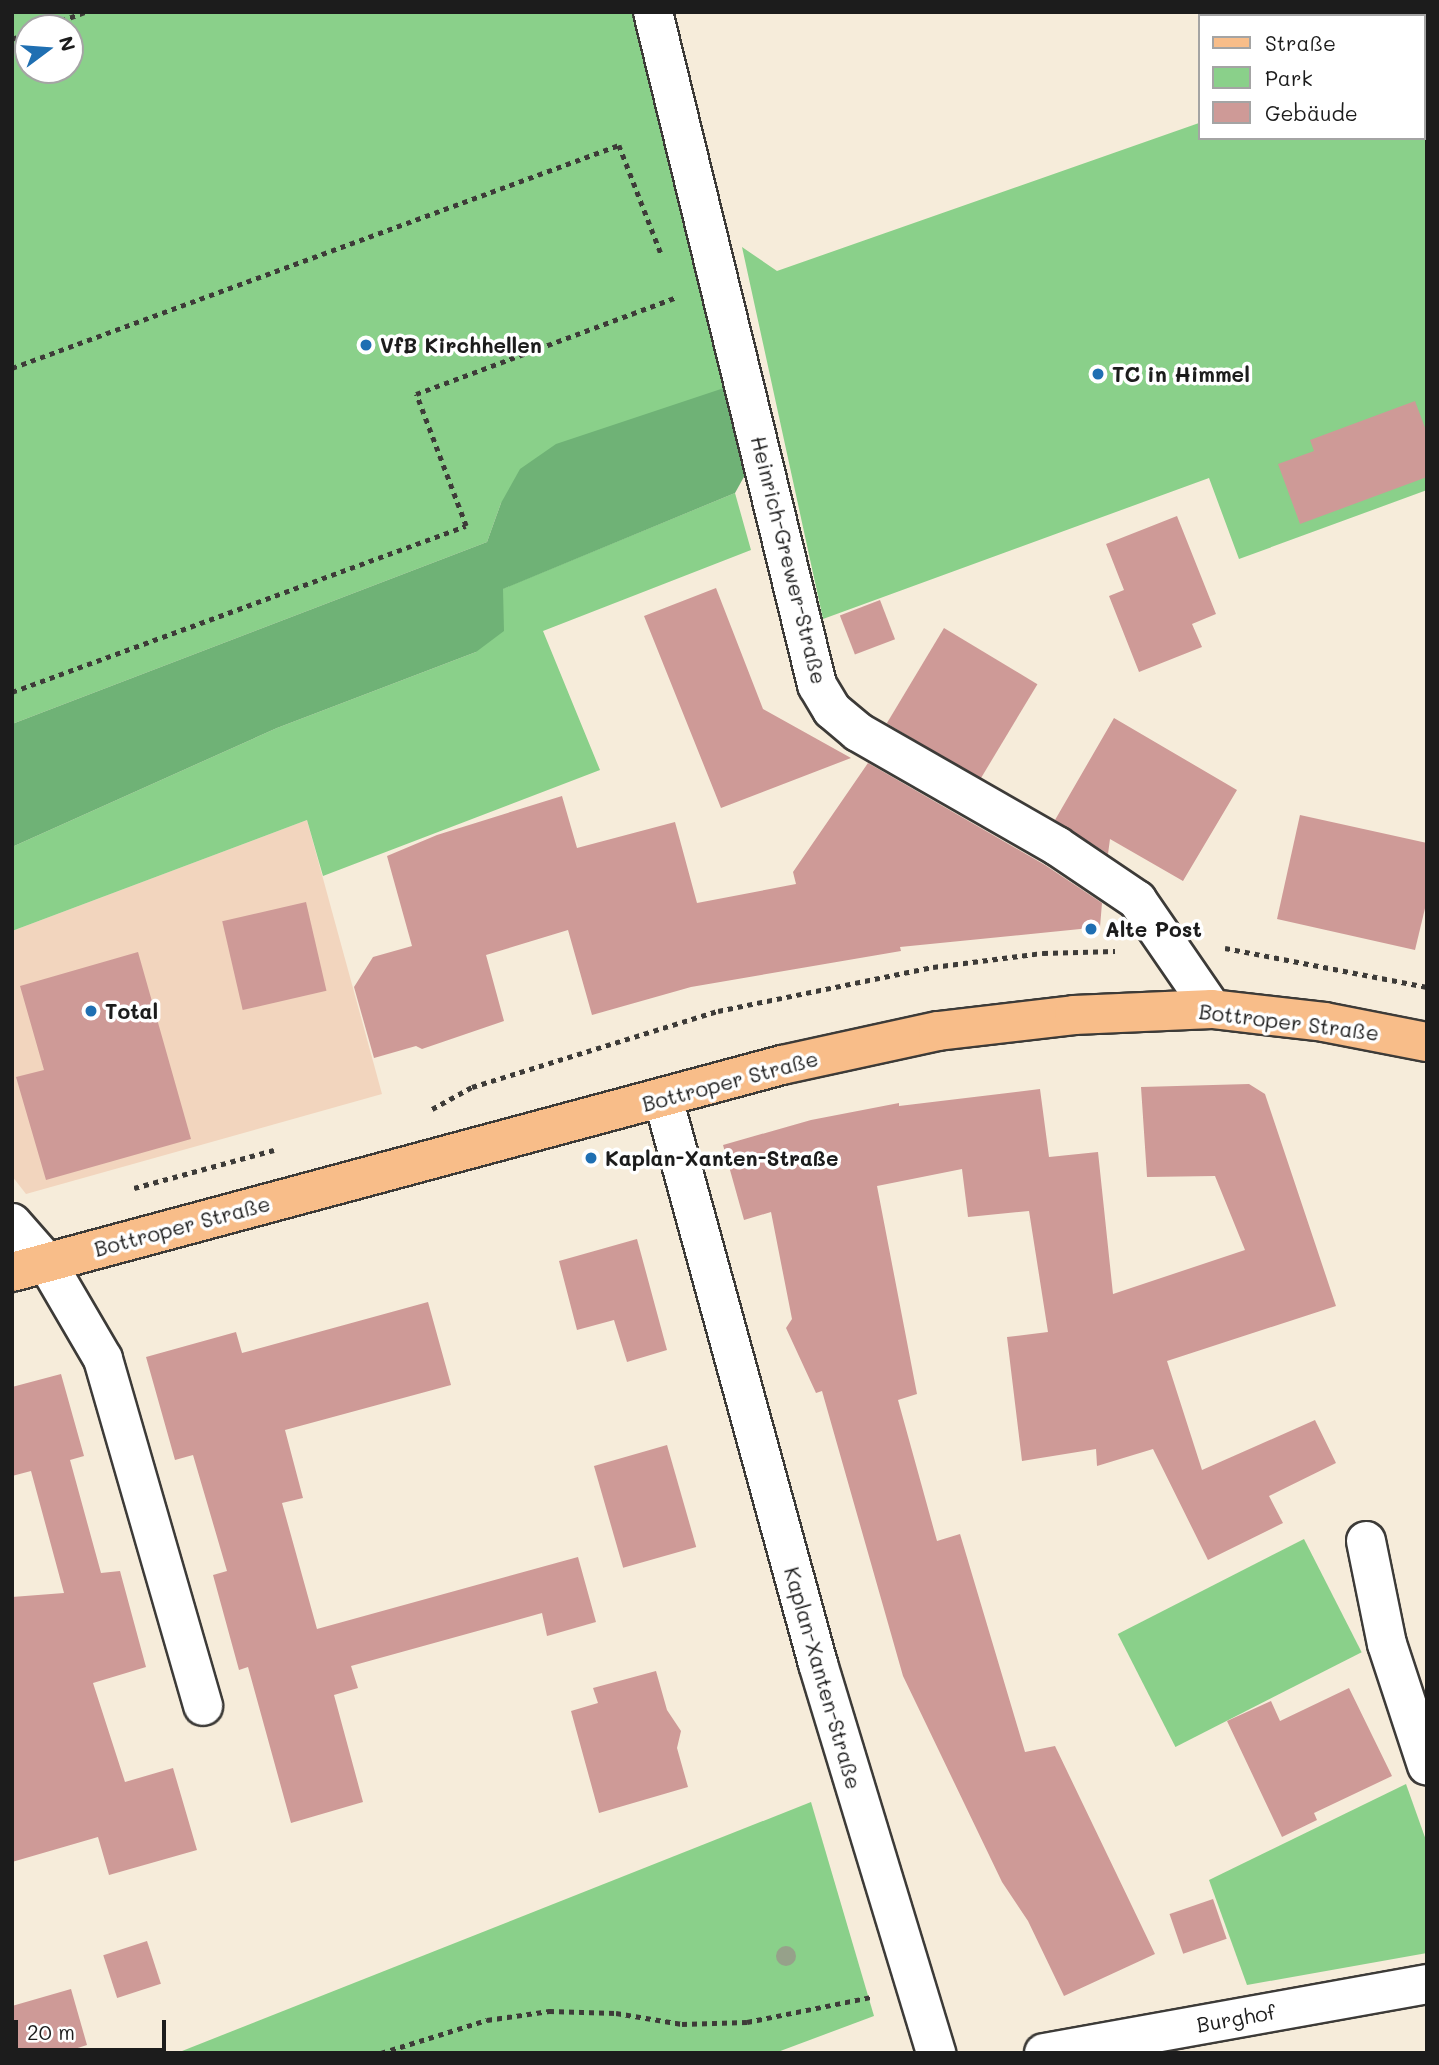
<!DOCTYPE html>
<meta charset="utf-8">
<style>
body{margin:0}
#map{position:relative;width:1439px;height:2065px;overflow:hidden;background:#f6ecda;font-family:Mali,sans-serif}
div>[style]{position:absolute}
.built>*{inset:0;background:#f2d5be}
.green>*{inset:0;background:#8ad08a;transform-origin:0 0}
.forest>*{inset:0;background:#6fb276}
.building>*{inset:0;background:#ce9a97;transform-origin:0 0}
.path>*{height:4.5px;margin-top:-2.25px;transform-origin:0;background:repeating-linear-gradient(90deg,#3d3b38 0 5px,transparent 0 10px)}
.roads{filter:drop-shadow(2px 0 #3d3b38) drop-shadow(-2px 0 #3d3b38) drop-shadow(0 2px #3d3b38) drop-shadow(0 -2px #3d3b38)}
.minor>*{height:38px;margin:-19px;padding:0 19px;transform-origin:19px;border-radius:19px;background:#fff}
.major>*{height:38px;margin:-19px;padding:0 19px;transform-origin:19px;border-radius:19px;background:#f8bd89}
.trees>*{width:20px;height:20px;margin:-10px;border-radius:50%;background:#96a18a}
.dots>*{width:19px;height:19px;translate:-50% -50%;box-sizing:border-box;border:4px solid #fff;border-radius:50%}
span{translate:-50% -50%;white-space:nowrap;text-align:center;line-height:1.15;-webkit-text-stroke:7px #fff;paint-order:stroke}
.poi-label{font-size:21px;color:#1c1c1c;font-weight:700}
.left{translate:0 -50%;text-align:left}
.street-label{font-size:21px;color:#1c1c1c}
.frame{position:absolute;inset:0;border:14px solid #1c1c1c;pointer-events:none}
.legend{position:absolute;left:1198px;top:14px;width:228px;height:126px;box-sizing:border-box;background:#fff;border:2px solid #a4a4a4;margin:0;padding:9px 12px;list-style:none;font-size:21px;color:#1c1c1c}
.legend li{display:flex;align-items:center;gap:14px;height:35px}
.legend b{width:35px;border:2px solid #a4a4a4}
.north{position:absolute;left:14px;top:14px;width:70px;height:70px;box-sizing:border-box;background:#fff;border:2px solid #a4a4a4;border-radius:50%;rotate:74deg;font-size:19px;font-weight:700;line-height:28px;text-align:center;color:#1c1c1c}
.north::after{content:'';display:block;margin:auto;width:24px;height:32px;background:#1f6fb2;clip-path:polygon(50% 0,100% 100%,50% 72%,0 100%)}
.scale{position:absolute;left:14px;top:2020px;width:152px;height:32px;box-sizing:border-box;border:4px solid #1c1c1c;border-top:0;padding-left:9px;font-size:21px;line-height:24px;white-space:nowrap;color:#1c1c1c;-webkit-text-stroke:5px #fff;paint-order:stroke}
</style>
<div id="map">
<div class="built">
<div style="clip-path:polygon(307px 820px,382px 1094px,26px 1194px,12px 1176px,12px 931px)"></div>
</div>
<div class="green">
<div style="clip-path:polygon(evenodd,12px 12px,637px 12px,727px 387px,501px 503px,487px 542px,12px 724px,12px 12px,28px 28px,70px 28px,70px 70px,28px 70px,28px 28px)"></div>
<div style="clip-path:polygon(1427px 43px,1427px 490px,1239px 559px,1209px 478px,823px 619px,742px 247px,777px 271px,1199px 123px,1199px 138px,1423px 138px)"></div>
<div style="clip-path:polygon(735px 493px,751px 550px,543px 631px,600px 770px,323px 876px,307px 820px,12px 931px,12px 847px,277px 728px,476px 652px,502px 589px)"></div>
<div style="left:1304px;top:1539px;width:127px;height:209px;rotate:63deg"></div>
<div style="clip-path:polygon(1406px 1784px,1427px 1843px,1427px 1953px,1247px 1985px,1209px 1880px)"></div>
<div style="clip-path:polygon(811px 1802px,874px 2016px,775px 2053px,177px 2053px)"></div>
</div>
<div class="forest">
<div style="clip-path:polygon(727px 387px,745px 475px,735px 493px,503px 589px,504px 631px,476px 652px,277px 728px,12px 847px,12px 724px,487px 542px,501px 503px,520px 469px,556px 444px)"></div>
</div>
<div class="building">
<div style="clip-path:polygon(1415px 401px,1427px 433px,1427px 477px,1300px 524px,1278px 464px,1314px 451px,1310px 440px)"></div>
<div style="clip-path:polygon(1177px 516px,1216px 614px,1192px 624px,1202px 647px,1139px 672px,1109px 596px,1124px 590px,1106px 544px)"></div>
<div style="clip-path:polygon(716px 588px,763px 709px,851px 758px,721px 808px,644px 616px)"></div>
<div style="left:880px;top:600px;width:42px;height:43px;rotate:69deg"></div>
<div style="left:944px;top:628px;width:109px;height:111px;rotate:31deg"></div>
<div style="clip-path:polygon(1114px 718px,1237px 790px,1183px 881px,1110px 839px,1108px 854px,1055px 820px)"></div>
<div style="clip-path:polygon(868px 763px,1045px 865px,1102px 903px,1100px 927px,900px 947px,901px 951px,691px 987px,592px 1015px,568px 930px,486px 955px,504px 1021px,422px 1049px,416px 1046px,374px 1058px,354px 987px,373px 957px,412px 946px,387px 856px,437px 835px,562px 796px,577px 848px,675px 822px,697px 903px,796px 884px,793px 872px)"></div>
<div style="clip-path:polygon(1300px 815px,1427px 843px,1427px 900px,1415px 950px,1277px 919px)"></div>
<div style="left:306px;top:902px;width:91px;height:86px;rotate:77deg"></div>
<div style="clip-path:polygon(138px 952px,191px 1139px,46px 1180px,16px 1077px,44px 1070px,20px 986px)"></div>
<div style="clip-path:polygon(1249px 1084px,1265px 1094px,1336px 1306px,1167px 1361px,1202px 1470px,1315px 1420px,1336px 1463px,1269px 1496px,1283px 1523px,1208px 1560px,1153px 1449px,1097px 1466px,1096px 1449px,1022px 1461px,1007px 1337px,1048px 1332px,1029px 1211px,968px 1217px,962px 1169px,877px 1186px,917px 1394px,898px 1400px,937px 1541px,960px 1534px,1025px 1752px,1055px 1746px,1155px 1954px,1064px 1996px,1028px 1921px,1002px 1882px,903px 1676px,822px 1391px,816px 1393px,786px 1328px,792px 1319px,771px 1212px,744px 1220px,723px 1145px,811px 1120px,899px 1103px,899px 1106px,1040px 1089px,1049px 1157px,1098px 1152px,1113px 1294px,1245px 1250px,1215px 1176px,1147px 1177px,1141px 1087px)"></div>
<div style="clip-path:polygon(637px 1239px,667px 1350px,627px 1362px,614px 1320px,577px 1330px,559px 1261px)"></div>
<div style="clip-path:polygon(428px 1302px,451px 1385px,285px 1430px,303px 1498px,282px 1503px,317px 1629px,578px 1557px,596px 1622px,547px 1636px,542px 1613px,351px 1666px,358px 1688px,334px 1695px,363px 1802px,291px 1823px,248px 1667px,239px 1670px,213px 1575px,227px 1571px,193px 1455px,175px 1460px,146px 1357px,236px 1332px,242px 1353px)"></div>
<div style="clip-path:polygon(61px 1374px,84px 1456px,70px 1460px,101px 1573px,120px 1571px,146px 1667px,93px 1683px,125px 1782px,173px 1768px,197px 1850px,109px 1875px,98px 1837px,12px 1862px,12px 1597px,64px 1593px,31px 1471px,12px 1476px,12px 1387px)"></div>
<div style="left:667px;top:1445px;width:106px;height:76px;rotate:74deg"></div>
<div style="clip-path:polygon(656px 1671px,667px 1710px,681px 1731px,677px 1748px,688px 1787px,599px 1813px,571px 1711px,598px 1703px,593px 1688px)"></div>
<div style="clip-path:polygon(1349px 1688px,1392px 1776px,1314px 1813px,1317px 1820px,1282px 1837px,1227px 1721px,1271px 1701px,1280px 1721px)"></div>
<div style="left:1213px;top:1899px;width:42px;height:46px;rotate:71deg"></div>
<div style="left:147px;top:1941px;width:45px;height:46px;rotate:72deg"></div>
<div style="clip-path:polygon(71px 1989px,87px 2045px,62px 2053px,12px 2053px,12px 2006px)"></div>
</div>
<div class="path">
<div style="left:42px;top:28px;width:46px;rotate:-20.4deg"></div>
<div style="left:12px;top:39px;width:17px;rotate:-21deg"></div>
<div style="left:12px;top:368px;width:647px;rotate:-20.17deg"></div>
<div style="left:619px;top:145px;width:119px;rotate:68.8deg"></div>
<div style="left:12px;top:692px;width:483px;rotate:-20.1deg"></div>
<div style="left:466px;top:526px;width:141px;rotate:-110.7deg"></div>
<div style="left:416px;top:394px;width:278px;rotate:-20.4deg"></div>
<div style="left:1225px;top:948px;width:206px;rotate:10.9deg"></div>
<div style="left:432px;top:1109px;width:46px;rotate:-28.8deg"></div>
<div style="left:472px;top:1087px;width:257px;rotate:-17.2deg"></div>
<div style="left:718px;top:1011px;width:219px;rotate:-11.6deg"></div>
<div style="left:933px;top:967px;width:111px;rotate:-7.3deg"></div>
<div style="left:1043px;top:953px;width:72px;rotate:-1.6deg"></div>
<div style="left:134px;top:1188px;width:145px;rotate:-15.2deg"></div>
<div style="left:381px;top:2053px;width:111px;rotate:-17.3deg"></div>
<div style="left:487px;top:2020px;width:63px;rotate:-8.3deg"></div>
<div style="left:549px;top:2011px;width:67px;rotate:1.7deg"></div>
<div style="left:616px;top:2013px;width:67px;rotate:9.5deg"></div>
<div style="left:682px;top:2024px;width:65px;rotate:-1.8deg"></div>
<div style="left:747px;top:2022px;width:126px;rotate:-11.4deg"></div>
</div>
<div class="roads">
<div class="minor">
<div style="left:653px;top:12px;width:693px;rotate:76.3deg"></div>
<div style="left:817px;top:685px;width:29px;rotate:59deg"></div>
<div style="left:832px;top:710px;width:34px;rotate:40deg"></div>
<div style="left:858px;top:732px;width:229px;rotate:29.8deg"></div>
<div style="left:1057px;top:846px;width:97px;rotate:34deg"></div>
<div style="left:1137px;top:900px;width:132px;rotate:55.5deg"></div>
<div style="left:663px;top:1098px;width:587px;rotate:74.68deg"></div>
<div style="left:818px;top:1664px;width:407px;rotate:73.1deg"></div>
<div style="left:12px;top:1223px;width:53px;rotate:48.8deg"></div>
<div style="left:47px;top:1263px;width:111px;rotate:59.7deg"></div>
<div style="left:103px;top:1359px;width:361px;rotate:73.9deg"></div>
<div style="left:1366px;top:1541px;width:105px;rotate:78.5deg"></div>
<div style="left:1387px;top:1644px;width:128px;rotate:71.8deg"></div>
<div style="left:1044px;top:2053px;width:389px;rotate:-10.2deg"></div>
</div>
<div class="major">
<div style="left:12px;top:1272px;width:797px;rotate:-15.05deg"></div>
<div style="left:782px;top:1065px;width:160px;rotate:-12.3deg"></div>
<div style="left:938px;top:1031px;width:137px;rotate:-6.7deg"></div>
<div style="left:1074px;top:1015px;width:138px;rotate:-2.5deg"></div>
<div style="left:1212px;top:1009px;width:113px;rotate:6.6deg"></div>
<div style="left:1324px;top:1022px;width:105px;rotate:11deg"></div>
</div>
</div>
<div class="trees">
<div style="left:786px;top:1956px"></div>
</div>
<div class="dots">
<div style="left:366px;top:345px;background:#1f6fb2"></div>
<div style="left:1098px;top:374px;background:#1f6fb2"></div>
<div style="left:1091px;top:929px;background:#1f6fb2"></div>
<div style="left:91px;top:1011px;background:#1f6fb2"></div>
<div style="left:591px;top:1158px;background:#1f6fb2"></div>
</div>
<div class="poi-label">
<span class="left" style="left:380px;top:345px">VfB Kirchhellen</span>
<span class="left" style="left:1112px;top:374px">TC in Himmel</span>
<span class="left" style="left:1105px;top:929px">Alte Post</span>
<span class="left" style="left:105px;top:1011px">Total</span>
<span class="left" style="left:605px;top:1158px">Kaplan-Xanten-Straße</span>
</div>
<div class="street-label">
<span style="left:789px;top:560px;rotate:76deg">Heinrich-Grewer-Straße</span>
<span style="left:1289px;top:1022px;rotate:7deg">Bottroper Straße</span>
<span style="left:730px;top:1081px;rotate:-15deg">Bottroper Straße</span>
<span style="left:182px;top:1226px;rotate:-15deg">Bottroper Straße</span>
<span style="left:823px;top:1678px;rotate:74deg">Kaplan-Xanten-Straße</span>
<span style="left:1236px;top:2018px;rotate:-10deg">Burghof</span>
</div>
<div class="frame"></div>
<ul class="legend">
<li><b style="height:9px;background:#f8bd89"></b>Straße</li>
<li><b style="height:19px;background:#8ad08a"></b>Park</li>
<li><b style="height:19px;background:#ce9a97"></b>Gebäude</li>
</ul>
<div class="north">N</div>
<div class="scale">20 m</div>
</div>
